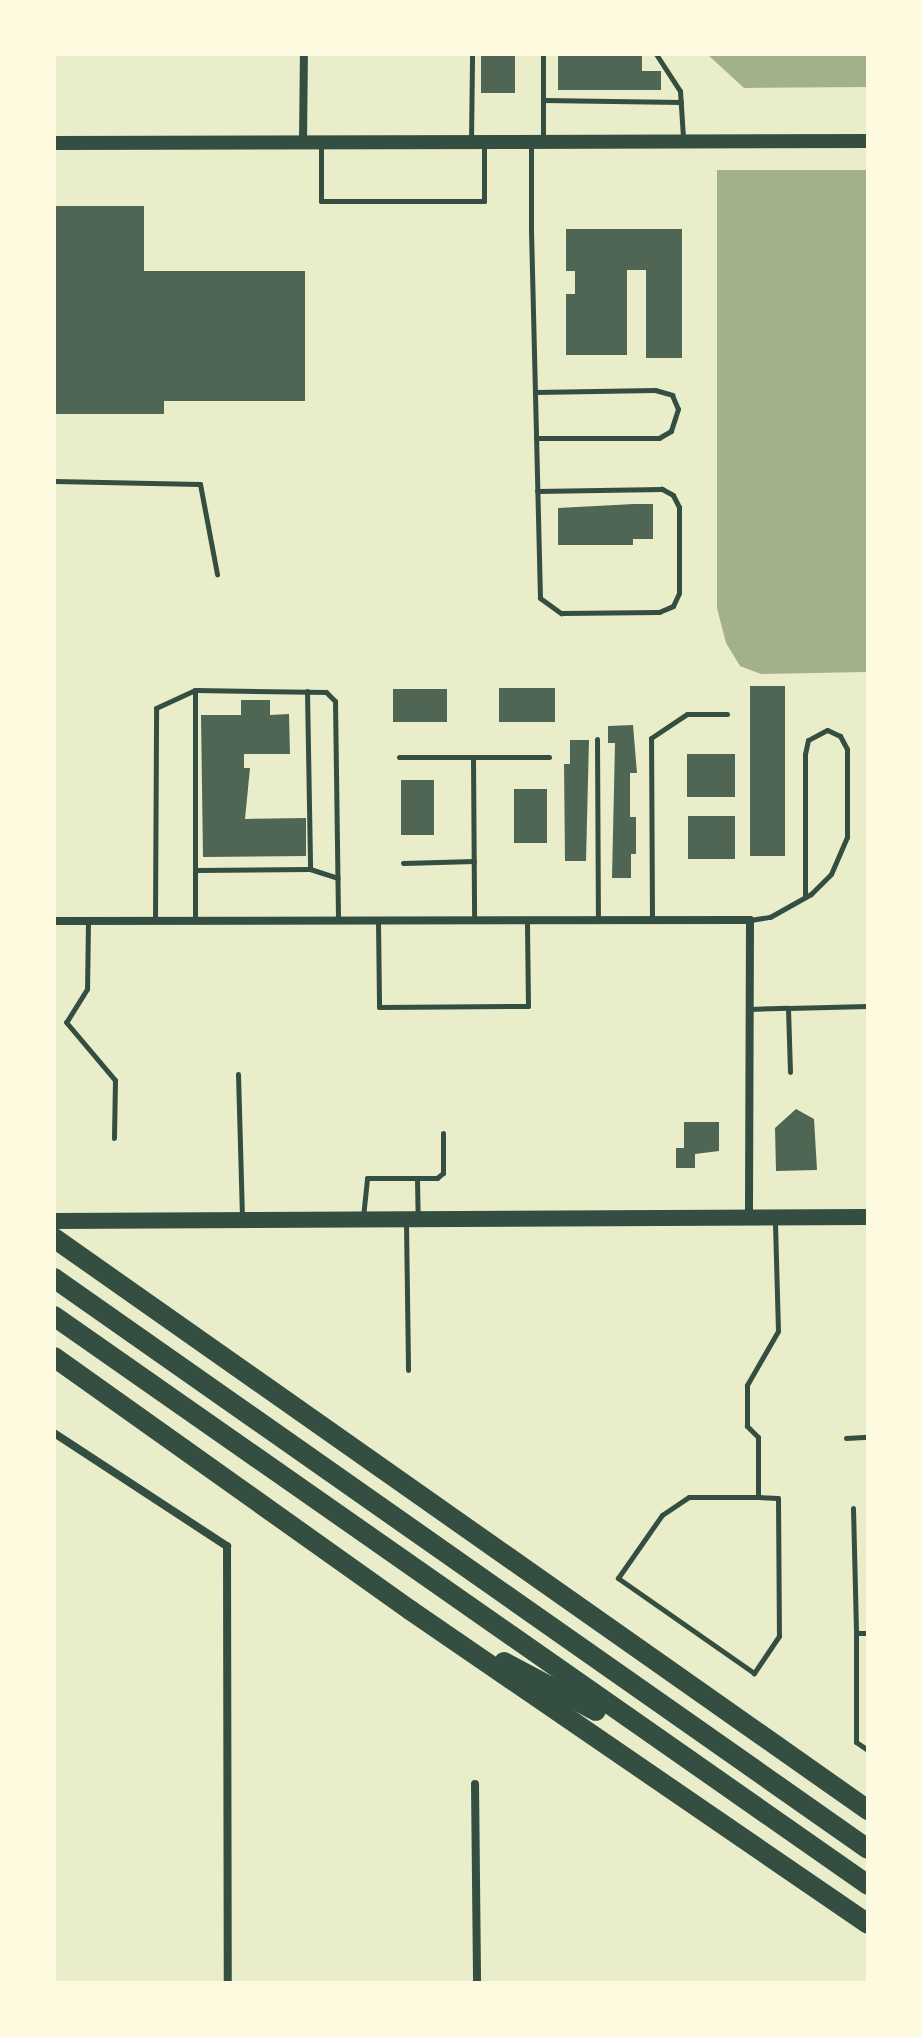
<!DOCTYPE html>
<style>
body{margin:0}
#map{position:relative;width:922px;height:2037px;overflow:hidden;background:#e9edc9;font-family:Roboto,sans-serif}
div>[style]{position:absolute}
.water>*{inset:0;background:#a3b18a}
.building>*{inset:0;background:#4f6655;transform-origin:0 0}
.service>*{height:5px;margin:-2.5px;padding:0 2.5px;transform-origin:2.5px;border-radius:2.5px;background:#344e41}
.minor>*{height:8px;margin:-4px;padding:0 4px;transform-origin:4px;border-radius:4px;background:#344e41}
.tertiary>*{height:14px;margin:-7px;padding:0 7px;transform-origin:7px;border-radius:7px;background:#344e41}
.secondary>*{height:16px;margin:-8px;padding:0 8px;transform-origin:8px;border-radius:8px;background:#344e41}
.motorway>*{height:20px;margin:-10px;padding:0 10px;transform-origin:10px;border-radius:10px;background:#344e41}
span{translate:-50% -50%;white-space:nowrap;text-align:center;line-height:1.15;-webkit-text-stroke:6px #fefae0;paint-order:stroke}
.frame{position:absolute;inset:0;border:56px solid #fefae0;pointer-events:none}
</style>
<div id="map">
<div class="water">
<div style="clip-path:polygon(707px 54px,868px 54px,868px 87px,744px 88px)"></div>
<div style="clip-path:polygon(717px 170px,868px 170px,868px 677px,866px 672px,761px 674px,740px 666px,726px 643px,717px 608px)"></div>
</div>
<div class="building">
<div style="left:481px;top:54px;width:34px;height:39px"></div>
<div style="clip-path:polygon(558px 54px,642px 54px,642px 71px,661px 71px,661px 90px,558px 90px)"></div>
<div style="clip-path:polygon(54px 206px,144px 206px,144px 271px,305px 271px,305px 401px,164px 401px,164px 414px,54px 414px)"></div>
<div style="clip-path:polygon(566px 229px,682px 229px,682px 358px,646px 358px,646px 270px,627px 270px,627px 355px,566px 355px,566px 294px,575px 294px,575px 271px,566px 271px)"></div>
<div style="clip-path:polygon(634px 504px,653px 504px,653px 539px,633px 539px,633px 545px,558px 545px,558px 508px)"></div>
<div style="left:750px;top:686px;width:35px;height:170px"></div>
<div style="left:555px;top:688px;width:34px;height:56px;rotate:90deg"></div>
<div style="left:393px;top:689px;width:54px;height:33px"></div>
<div style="clip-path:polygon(241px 700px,270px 700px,270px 715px,289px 714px,290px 754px,244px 754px,244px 768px,250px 768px,245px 819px,306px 818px,306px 856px,203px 857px,201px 715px,241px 715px)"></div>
<div style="clip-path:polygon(633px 725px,637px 773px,630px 773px,630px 817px,636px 817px,636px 854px,631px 854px,631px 878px,612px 878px,615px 743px,608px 743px,608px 726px)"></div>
<div style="clip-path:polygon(570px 740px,589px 740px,586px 861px,565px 861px,564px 764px,570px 764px)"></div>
<div style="left:735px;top:754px;width:43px;height:48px;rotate:90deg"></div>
<div style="left:401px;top:780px;width:33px;height:55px"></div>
<div style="left:514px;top:789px;width:33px;height:54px"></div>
<div style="left:688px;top:816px;width:47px;height:43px"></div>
<div style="clip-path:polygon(796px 1109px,814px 1119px,817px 1170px,776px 1171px,775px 1128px)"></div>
<div style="clip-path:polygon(684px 1122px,719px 1122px,719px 1151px,695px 1154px,695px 1168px,676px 1168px,676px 1148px,684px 1148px)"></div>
</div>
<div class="service">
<div style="left:543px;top:54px;width:87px;rotate:90deg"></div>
<div style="left:656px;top:54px;width:44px;rotate:57deg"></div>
<div style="left:680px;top:91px;width:47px;rotate:86.3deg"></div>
<div style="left:543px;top:100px;width:138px;rotate:0.8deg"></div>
<div style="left:471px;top:141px;width:87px;rotate:-89.3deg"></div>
<div style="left:531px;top:143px;width:87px;rotate:90deg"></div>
<div style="left:531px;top:230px;width:368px;rotate:88.6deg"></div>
<div style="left:540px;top:598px;width:26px;rotate:36deg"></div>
<div style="left:561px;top:613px;width:98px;rotate:-0.6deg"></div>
<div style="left:659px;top:612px;width:15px;rotate:-23deg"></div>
<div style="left:673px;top:606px;width:14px;rotate:-65deg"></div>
<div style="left:679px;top:593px;width:86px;rotate:-90deg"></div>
<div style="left:679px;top:507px;width:13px;rotate:-117deg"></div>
<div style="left:673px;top:495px;width:13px;rotate:-151deg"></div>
<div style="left:662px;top:489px;width:125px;rotate:179.1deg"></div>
<div style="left:321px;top:144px;width:57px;rotate:90deg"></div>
<div style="left:321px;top:201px;width:163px"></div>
<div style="left:484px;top:201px;width:58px;rotate:-90deg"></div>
<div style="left:535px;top:392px;width:120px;rotate:-1deg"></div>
<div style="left:655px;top:390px;width:18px;rotate:16deg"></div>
<div style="left:672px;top:395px;width:15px;rotate:67deg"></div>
<div style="left:678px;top:409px;width:23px;rotate:108deg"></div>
<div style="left:671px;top:431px;width:14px;rotate:150deg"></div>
<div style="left:659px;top:438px;width:123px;rotate:180deg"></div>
<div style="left:54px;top:481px;width:146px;rotate:1.2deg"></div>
<div style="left:200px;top:484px;width:92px;rotate:79.3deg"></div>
<div style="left:195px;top:690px;width:231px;rotate:90deg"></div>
<div style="left:307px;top:691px;width:178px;rotate:89deg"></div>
<div style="left:597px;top:739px;width:181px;rotate:89.7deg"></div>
<div style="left:399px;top:757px;width:150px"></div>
<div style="left:473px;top:757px;width:163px;rotate:89.6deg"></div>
<div style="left:403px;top:863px;width:71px;rotate:-1.6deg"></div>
<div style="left:196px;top:870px;width:114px;rotate:-0.5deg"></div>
<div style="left:310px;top:869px;width:29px;rotate:18deg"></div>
<div style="left:155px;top:920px;width:212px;rotate:-89.7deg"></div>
<div style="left:156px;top:708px;width:43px;rotate:-24.8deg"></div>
<div style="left:195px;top:690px;width:131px;rotate:0.9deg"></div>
<div style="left:326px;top:692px;width:13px;rotate:45deg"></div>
<div style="left:335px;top:701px;width:220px;rotate:89.2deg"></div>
<div style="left:652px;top:920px;width:182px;rotate:-90.3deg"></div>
<div style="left:651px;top:738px;width:43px;rotate:-33.7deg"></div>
<div style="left:687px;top:714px;width:40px"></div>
<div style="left:750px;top:920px;width:20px;rotate:-9deg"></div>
<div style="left:770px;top:917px;width:47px;rotate:-29.3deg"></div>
<div style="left:811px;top:894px;width:28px;rotate:-45deg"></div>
<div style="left:831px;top:874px;width:40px;rotate:-66.6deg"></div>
<div style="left:847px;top:837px;width:88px;rotate:-90deg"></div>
<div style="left:847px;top:749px;width:15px;rotate:-118deg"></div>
<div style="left:840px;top:736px;width:14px;rotate:-155deg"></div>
<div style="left:827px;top:730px;width:21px;rotate:152deg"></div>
<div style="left:808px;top:740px;width:14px;rotate:102deg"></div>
<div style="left:805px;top:754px;width:143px;rotate:90deg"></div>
<div style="left:88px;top:921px;width:68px;rotate:90.8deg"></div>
<div style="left:87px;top:989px;width:39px;rotate:122deg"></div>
<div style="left:66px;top:1022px;width:76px;rotate:49.8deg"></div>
<div style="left:115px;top:1080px;width:58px;rotate:91deg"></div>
<div style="left:378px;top:921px;width:86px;rotate:89.3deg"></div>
<div style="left:379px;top:1007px;width:149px;rotate:-0.4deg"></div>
<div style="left:528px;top:1006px;width:86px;rotate:-90.7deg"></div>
<div style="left:750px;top:1009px;width:38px;rotate:-2deg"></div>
<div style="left:790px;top:1072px;width:64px;rotate:-91.8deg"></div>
<div style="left:788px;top:1008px;width:80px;rotate:-1.4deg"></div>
<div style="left:238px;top:1074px;width:141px;rotate:88.4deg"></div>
<div style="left:417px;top:1178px;width:39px;rotate:89deg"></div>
<div style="left:363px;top:1217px;width:39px;rotate:-84deg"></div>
<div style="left:367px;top:1178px;width:70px"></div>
<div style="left:437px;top:1178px;width:8px;rotate:-40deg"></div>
<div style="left:443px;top:1173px;width:40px;rotate:-90deg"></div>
<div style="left:406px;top:1223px;width:147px;rotate:89.2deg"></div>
<div style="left:846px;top:1438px;width:22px;rotate:-3deg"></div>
<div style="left:758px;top:1497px;width:20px;rotate:3deg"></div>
<div style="left:778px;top:1498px;width:138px;rotate:89.6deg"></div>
<div style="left:779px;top:1636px;width:45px;rotate:124deg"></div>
<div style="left:754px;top:1673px;width:166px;rotate:-145.1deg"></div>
<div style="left:618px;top:1578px;width:77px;rotate:-55.1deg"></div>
<div style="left:662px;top:1515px;width:32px;rotate:-34deg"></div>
<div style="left:689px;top:1497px;width:69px"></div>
<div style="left:758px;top:1497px;width:60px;rotate:-90deg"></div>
<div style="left:758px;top:1437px;width:16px;rotate:-135deg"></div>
<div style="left:747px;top:1426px;width:41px;rotate:-90deg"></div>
<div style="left:747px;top:1385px;width:62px;rotate:-60.1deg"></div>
<div style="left:778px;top:1331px;width:109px;rotate:-91.6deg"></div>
<div style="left:853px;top:1508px;width:125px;rotate:88.6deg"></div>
<div style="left:868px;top:1633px;width:12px;rotate:180deg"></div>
<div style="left:856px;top:1633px;width:109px;rotate:90deg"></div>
<div style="left:856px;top:1742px;width:14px;rotate:34deg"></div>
</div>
<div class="minor">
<div style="left:303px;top:143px;width:89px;rotate:-89.4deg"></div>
<div style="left:54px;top:921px;width:696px;rotate:-0.08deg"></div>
<div style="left:750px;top:920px;width:297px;rotate:90.2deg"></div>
<div style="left:54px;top:1433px;width:207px;rotate:33.2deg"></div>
<div style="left:227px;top:1546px;width:437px;rotate:89.9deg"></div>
<div style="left:475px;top:1784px;width:199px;rotate:89.4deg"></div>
</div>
<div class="tertiary">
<div style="left:54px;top:143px;width:814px;rotate:-0.14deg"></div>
</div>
<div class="secondary">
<div style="left:54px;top:1221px;width:814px;rotate:-0.28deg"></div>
</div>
<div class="motorway">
<div style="left:54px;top:1238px;width:995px;rotate:35.1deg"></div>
<div style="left:54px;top:1278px;width:994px;rotate:35.05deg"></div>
<div style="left:54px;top:1316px;width:993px;rotate:34.95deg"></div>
<div style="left:54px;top:1357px;width:437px;rotate:35.4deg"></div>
<div style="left:410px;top:1610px;width:555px;rotate:34.43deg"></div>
<div style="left:504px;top:1662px;width:104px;rotate:28deg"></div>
</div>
<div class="frame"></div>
</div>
